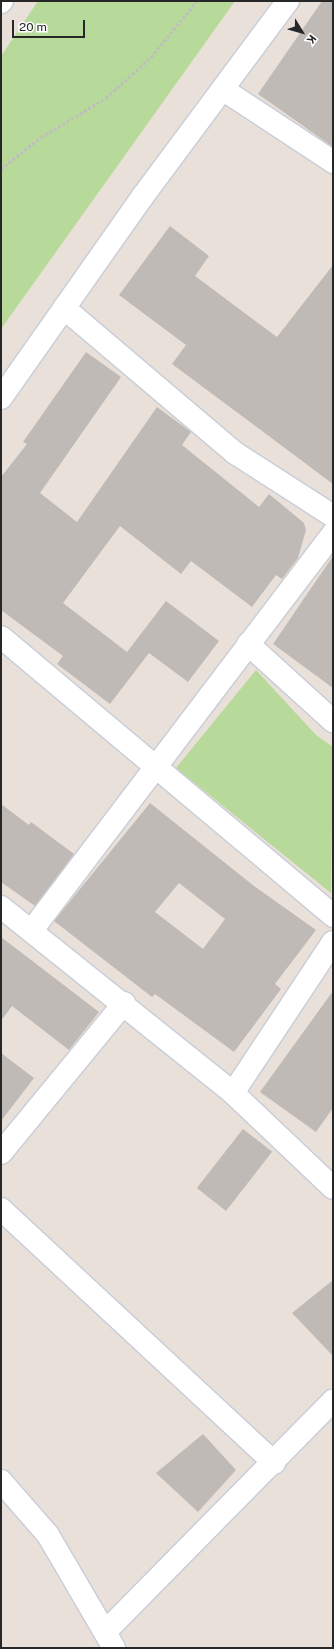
<!DOCTYPE html>
<style>
body{margin:0}
#map{position:relative;width:334px;height:1649px;overflow:hidden;background:#e8e0d9;font-family:"Public Sans",sans-serif}
div>[style]{position:absolute}
.green>*{inset:0;background:#b7da9a}
.building>*{inset:0;background:#c0bab6;transform-origin:0 0}
.path>*{height:2.5px;margin-top:-1.25px;transform-origin:0;background:repeating-linear-gradient(90deg,#bebebe 0 3px,transparent 0 5px)}
.roads{filter:drop-shadow(1px 0 #c8cdd7) drop-shadow(-1px 0 #c8cdd7) drop-shadow(0 1px #c8cdd7) drop-shadow(0 -1px #c8cdd7)}
.minor>*{height:22px;margin:-11px;padding:0 11px;transform-origin:11px;border-radius:11px;background:#fff}
span{translate:-50% -50%;white-space:nowrap;text-align:center;line-height:1.15;-webkit-text-stroke:3.5px #fff;paint-order:stroke}
.frame{position:absolute;inset:0;border:2px solid #272727;pointer-events:none}
.north{position:absolute;left:282px;top:12px;width:40px;height:40px;-webkit-text-stroke:3px #fff;paint-order:stroke;rotate:127deg;font-size:11px;font-weight:700;line-height:16px;text-align:center;color:#272727}
.north::after{content:'';display:block;margin:auto;width:14px;height:18px;background:#272727;clip-path:polygon(50% 0,100% 100%,50% 72%,0 100%)}
.scale{position:absolute;left:12px;top:20px;width:73px;height:18px;box-sizing:border-box;border:2px solid #272727;border-top:0;padding-left:5px;font-size:12px;line-height:14px;white-space:nowrap;color:#272727;-webkit-text-stroke:3px #fff;paint-order:stroke}
</style>
<div id="map">
<div class="green">
<div style="clip-path:polygon(38px 1px,235px 1px,1px 329px,1px 56px)"></div>
<div style="clip-path:polygon(256px 670px,316px 735px,333px 747px,331px 893px,176px 768px)"></div>
</div>
<div class="building">
<div style="clip-path:polygon(322px 1px,333px 1px,333px 147px,258px 94px)"></div>
<div style="clip-path:polygon(170px 226px,209px 256px,195px 276px,277px 337px,333px 265px,333px 484px,172px 364px,186px 345px,119px 295px)"></div>
<div style="clip-path:polygon(86px 352px,121px 377px,40px 493px,77px 522px,157px 407px,191px 432px,182px 445px,259px 507px,269px 494px,304px 523px,306px 530px,298px 558px,282px 579px,276px 575px,252px 607px,191px 561px,181px 574px,120px 526px,63px 603px,127px 652px,166px 601px,219px 641px,188px 682px,149px 653px,110px 704px,57px 664px,63px 656px,1px 610px,1px 477px,27px 444px,23px 442px)"></div>
<div style="clip-path:polygon(333px 556px,333px 688px,273px 644px)"></div>
<div style="clip-path:polygon(evenodd,150px 803px,254px 886px,316px 930px,275px 984px,281px 989px,234px 1052px,155px 994px,152px 997px,54px 921px,150px 803px,179px 883px,225px 919px,203px 949px,155px 912px,179px 883px)"></div>
<div style="clip-path:polygon(1px 804px,29px 825px,31px 822px,74px 854px,35px 906px,1px 882px)"></div>
<div style="clip-path:polygon(1px 937px,99px 1012px,69px 1050px,12px 1006px,1px 1021px)"></div>
<div style="clip-path:polygon(333px 991px,333px 1108px,316px 1132px,260px 1092px)"></div>
<div style="clip-path:polygon(1px 1053px,34px 1078px,1px 1121px)"></div>
<div style="left:243px;top:1129px;width:37px;height:75px;rotate:38deg"></div>
<div style="clip-path:polygon(333px 1280px,333px 1356px,292px 1313px)"></div>
<div style="clip-path:polygon(203px 1434px,236px 1470px,198px 1512px,156px 1473px)"></div>
</div>
<div class="path">
<div style="left:1px;top:169px;width:51px;rotate:-38.7deg"></div>
<div style="left:41px;top:137px;width:76px;rotate:-31deg"></div>
<div style="left:106px;top:98px;width:61px;rotate:-42.3deg"></div>
<div style="left:151px;top:57px;width:72px;rotate:-50.6deg"></div>
</div>
<div class="roads">
<div class="minor">
<div style="left:1px;top:2px;width:1px;rotate:-45deg"></div>
<div style="left:224px;top:90px;width:131px;rotate:33.4deg"></div>
<div style="left:64px;top:308px;width:224px;rotate:40.3deg"></div>
<div style="left:235px;top:453px;width:117px;rotate:32.7deg"></div>
<div style="left:1px;top:398px;width:247px;rotate:-54.9deg"></div>
<div style="left:143px;top:196px;width:243px;rotate:-53.4deg"></div>
<div style="left:1px;top:637px;width:434px;rotate:40deg"></div>
<div style="left:248px;top:644px;width:115px;rotate:42.2deg"></div>
<div style="left:1px;top:907px;width:297px;rotate:38.7deg"></div>
<div style="left:233px;top:1093px;width:138px;rotate:43.5deg"></div>
<div style="left:32px;top:930px;width:498px;rotate:-52.8deg"></div>
<div style="left:233px;top:1093px;width:181px;rotate:-56.5deg"></div>
<div style="left:1px;top:1153px;width:194px;rotate:-50.6deg"></div>
<div style="left:1px;top:1209px;width:373px;rotate:42.9deg"></div>
<div style="left:1px;top:1481px;width:72px;rotate:49deg"></div>
<div style="left:48px;top:1535px;width:131px;rotate:59.7deg"></div>
<div style="left:105px;top:1632px;width:325px;rotate:-45.4deg"></div>
</div>
</div>
<div class="frame"></div>
<div class="north">K</div>
<div class="scale">20 m</div>
</div>
